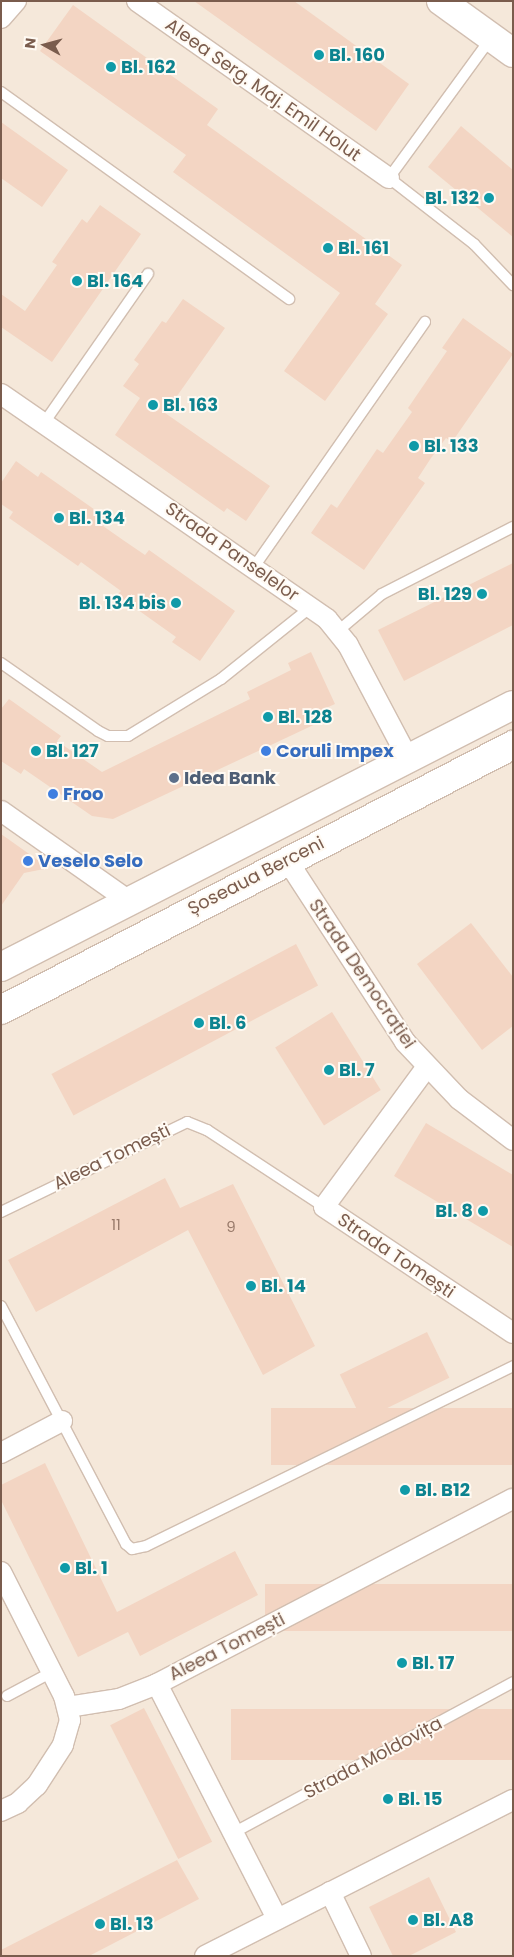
<!DOCTYPE html>
<meta charset="utf-8">
<style>
body{margin:0}
#map{position:relative;width:514px;height:1957px;overflow:hidden;background:#fdf6ec;font-family:Poppins,sans-serif}
div>[style]{position:absolute}
.residential>*{inset:0;background:#f5e8da;transform-origin:0 0}
.building>*{inset:0;background:#f3d5c3;transform-origin:0 0}
.roads{filter:drop-shadow(1px 0 #d1beb0) drop-shadow(-1px 0 #d1beb0) drop-shadow(0 1px #d1beb0) drop-shadow(0 -1px #d1beb0)}
.lane>*{height:10px;margin:-5px;padding:0 5px;transform-origin:5px;border-radius:5px;background:#fff}
.street>*{height:20px;margin:-10px;padding:0 10px;transform-origin:10px;border-radius:10px;background:#fff}
.secondary>*{height:28px;margin:-14px;padding:0 14px;transform-origin:14px;border-radius:14px;background:#fff}
.dots>*{width:14px;height:14px;translate:-50% -50%;box-sizing:border-box;border:2px solid #fffaf3;border-radius:50%}
span{translate:-50% -50%;white-space:nowrap;text-align:center;line-height:1.15;-webkit-text-stroke:4px #fffaf3;paint-order:stroke}
.number-label{font-size:15px;color:#987a6a}
.number-label span{-webkit-text-stroke-width:0}
.culture-label{font-size:18px;color:#0d838f;font-weight:700}
.left{translate:0 -50%;text-align:left}
.right{translate:-100% -50%;text-align:right}
.street-label{font-size:18px;color:#7a5c4d}
.shop-label{font-size:18px;color:#366cbe;font-weight:700}
.service-label{font-size:18px;color:#4e5e75;font-weight:700}
.frame{position:absolute;inset:0;border:2px solid #7a5c4d;pointer-events:none}
.north{position:absolute;left:20px;top:20px;width:50px;height:50px;-webkit-text-stroke:4px #fffaf3;paint-order:stroke;rotate:277deg;font-size:14px;font-weight:700;line-height:20px;text-align:center;color:#7a5c4d}
.north::after{content:'';display:block;margin:auto;width:18px;height:22px;background:#7a5c4d;clip-path:polygon(50% 0,100% 100%,50% 72%,0 100%)}
</style>
<div id="map">
<div class="residential">
<div style="left:1px;top:1px;width:512px;height:1955px"></div>
</div>
<div class="building">
<div style="clip-path:polygon(194px 1px,294px 1px,409px 84px,376px 131px)"></div>
<div style="clip-path:polygon(73px 5px,218px 109px,207px 125px,402px 265px,375px 304px,388px 314px,325px 401px,284px 371px,340px 293px,173px 172px,186px 155px,40px 51px)"></div>
<div style="clip-path:polygon(1px 122px,68px 170px,42px 207px,1px 178px)"></div>
<div style="clip-path:polygon(461px 126px,513px 170px,513px 237px,428px 167px)"></div>
<div style="clip-path:polygon(100px 205px,141px 234px,52px 362px,1px 327px,1px 294px,25px 311px,57px 265px,52px 262px,82px 219px,87px 223px)"></div>
<div style="clip-path:polygon(183px 299px,225px 328px,165px 413px,270px 486px,246px 521px,227px 508px,224px 512px,115px 435px,140px 398px,123px 386px,139px 364px,134px 360px,162px 321px,166px 323px)"></div>
<div style="clip-path:polygon(463px 318px,513px 354px,452px 442px,446px 438px,431px 458px,418px 478px,425px 483px,364px 570px,311px 533px,331px 504px,337px 508px,377px 449px,383px 453px,412px 412px,408px 408px,447px 351px,442px 348px)"></div>
<div style="clip-path:polygon(16px 461px,38px 477px,41px 472px,108px 519px,103px 526px,123px 540px,145px 555px,149px 550px,235px 611px,200px 661px,172px 642px,176px 637px,117px 595px,121px 591px,81px 562px,78px 566px,9px 518px,13px 512px,1px 504px,1px 483px)"></div>
<div style="clip-path:polygon(513px 563px,513px 625px,404px 681px,378px 630px)"></div>
<div style="clip-path:polygon(311px 652px,335px 704px,317px 712px,322px 721px,113px 819px,92px 816px,24px 769px,21px 774px,1px 761px,1px 709px,9px 699px,61px 736px,57px 741px,102px 772px,250px 699px,247px 692px,291px 670px,288px 663px)"></div>
<div style="clip-path:polygon(1px 834px,49px 868px,24px 873px,1px 906px)"></div>
<div style="clip-path:polygon(471px 923px,513px 977px,513px 1026px,482px 1050px,417px 964px)"></div>
<div style="left:296px;top:944px;width:47px;height:277px;rotate:62deg"></div>
<div style="left:332px;top:1012px;width:92px;height:67px;rotate:58deg"></div>
<div style="clip-path:polygon(426px 1123px,513px 1175px,513px 1247px,394px 1176px)"></div>
<div style="clip-path:polygon(165px 1178px,180px 1208px,233px 1184px,315px 1346px,263px 1375px,188px 1230px,36px 1312px,8px 1260px)"></div>
<div style="left:427px;top:1332px;width:51px;height:97px;rotate:64deg"></div>
<div style="left:513px;top:1408px;width:57px;height:242px;rotate:90deg"></div>
<div style="clip-path:polygon(45px 1463px,117px 1612px,235px 1551px,258px 1595px,140px 1656px,128px 1632px,78px 1657px,1px 1500px,1px 1485px)"></div>
<div style="left:513px;top:1584px;width:47px;height:248px;rotate:90deg"></div>
<div style="left:144px;top:1708px;width:150px;height:38px;rotate:63deg"></div>
<div style="left:513px;top:1709px;width:51px;height:282px;rotate:90deg"></div>
<div style="clip-path:polygon(177px 1860px,199px 1899px,89px 1956px,1px 1956px,1px 1950px)"></div>
<div style="clip-path:polygon(429px 1877px,456px 1932px,409px 1956px,393px 1956px,369px 1907px)"></div>
</div>
<div class="roads">
<div class="lane">
<div style="left:491px;top:38px;width:173px;rotate:126.1deg"></div>
<div style="left:389px;top:178px;width:108px;rotate:37.8deg"></div>
<div style="left:474px;top:244px;width:57px;rotate:46.4deg"></div>
<div style="left:1px;top:92px;width:355px;rotate:35.7deg"></div>
<div style="left:44px;top:423px;width:182px;rotate:-55.1deg"></div>
<div style="left:254px;top:567px;width:299px;rotate:-55.1deg"></div>
<div style="left:338px;top:631px;width:57px;rotate:-40.1deg"></div>
<div style="left:382px;top:594px;width:147px;rotate:-27.1deg"></div>
<div style="left:1px;top:663px;width:118px;rotate:35deg"></div>
<div style="left:98px;top:731px;width:11px;rotate:27deg"></div>
<div style="left:108px;top:736px;width:20px"></div>
<div style="left:128px;top:736px;width:109px;rotate:-31.5deg"></div>
<div style="left:221px;top:679px;width:115px;rotate:-38.7deg"></div>
<div style="left:1px;top:1212px;width:207px;rotate:-25.8deg"></div>
<div style="left:187px;top:1122px;width:22px;rotate:22deg"></div>
<div style="left:207px;top:1130px;width:140px;rotate:33.3deg"></div>
<div style="left:1px;top:1306px;width:269px;rotate:62.3deg"></div>
<div style="left:126px;top:1544px;width:8px;rotate:40deg"></div>
<div style="left:132px;top:1549px;width:14px;rotate:-12deg"></div>
<div style="left:146px;top:1546px;width:409px;rotate:-26.1deg"></div>
<div style="left:7px;top:1696px;width:51px;rotate:-28.1deg"></div>
<div style="left:233px;top:1833px;width:318px;rotate:-28.3deg"></div>
</div>
<div class="street">
<div style="left:137px;top:1px;width:308px;rotate:35.1deg"></div>
<div style="left:1px;top:18px;width:23px;rotate:-49deg"></div>
<div style="left:1px;top:394px;width:396px;rotate:34.6deg"></div>
<div style="left:327px;top:619px;width:33px;rotate:51deg"></div>
<div style="left:348px;top:645px;width:130px;rotate:62.1deg"></div>
<div style="left:1px;top:811px;width:156px;rotate:35.1deg"></div>
<div style="left:287px;top:860px;width:217px;rotate:57deg"></div>
<div style="left:405px;top:1042px;width:79px;rotate:46.5deg"></div>
<div style="left:459px;top:1099px;width:68px;rotate:37.2deg"></div>
<div style="left:426px;top:1068px;width:172px;rotate:126.3deg"></div>
<div style="left:324px;top:1207px;width:227px;rotate:33.7deg"></div>
<div style="left:1px;top:1453px;width:69px;rotate:-27.7deg"></div>
<div style="left:1px;top:1572px;width:139px;rotate:63.1deg"></div>
<div style="left:64px;top:1696px;width:25px;rotate:76deg"></div>
<div style="left:70px;top:1720px;width:26px;rotate:106deg"></div>
<div style="left:63px;top:1745px;width:48px;rotate:123deg"></div>
<div style="left:37px;top:1785px;width:26px;rotate:137deg"></div>
<div style="left:18px;top:1803px;width:19px;rotate:155deg"></div>
<div style="left:157px;top:1684px;width:264px;rotate:62.9deg"></div>
<div style="left:68px;top:1707px;width:52px;rotate:-8.9deg"></div>
<div style="left:119px;top:1699px;width:41px;rotate:-21.5deg"></div>
<div style="left:157px;top:1684px;width:401px;rotate:-27.5deg"></div>
<div style="left:330px;top:1892px;width:71px;rotate:64.2deg"></div>
<div style="left:205px;top:1956px;width:345px;rotate:-26.9deg"></div>
</div>
<div class="secondary">
<div style="left:441px;top:1px;width:89px;rotate:35.8deg"></div>
<div style="left:1px;top:967px;width:575px;rotate:-27.1deg"></div>
<div style="left:1px;top:1010px;width:577px;rotate:-27.37deg"></div>
</div>
</div>
<div class="dots">
<div style="left:319px;top:55px;background:#0f9aa8"></div>
<div style="left:111px;top:67px;background:#0f9aa8"></div>
<div style="left:489px;top:198px;background:#0f9aa8"></div>
<div style="left:328px;top:248px;background:#0f9aa8"></div>
<div style="left:77px;top:281px;background:#0f9aa8"></div>
<div style="left:153px;top:405px;background:#0f9aa8"></div>
<div style="left:414px;top:446px;background:#0f9aa8"></div>
<div style="left:59px;top:518px;background:#0f9aa8"></div>
<div style="left:482px;top:594px;background:#0f9aa8"></div>
<div style="left:176px;top:603px;background:#0f9aa8"></div>
<div style="left:268px;top:717px;background:#0f9aa8"></div>
<div style="left:36px;top:751px;background:#0f9aa8"></div>
<div style="left:266px;top:751px;background:#3f7fe0"></div>
<div style="left:174px;top:778px;background:#5c6f8a"></div>
<div style="left:53px;top:794px;background:#3f7fe0"></div>
<div style="left:28px;top:861px;background:#3f7fe0"></div>
<div style="left:199px;top:1023px;background:#0f9aa8"></div>
<div style="left:329px;top:1070px;background:#0f9aa8"></div>
<div style="left:483px;top:1211px;background:#0f9aa8"></div>
<div style="left:251px;top:1286px;background:#0f9aa8"></div>
<div style="left:405px;top:1490px;background:#0f9aa8"></div>
<div style="left:65px;top:1568px;background:#0f9aa8"></div>
<div style="left:402px;top:1663px;background:#0f9aa8"></div>
<div style="left:388px;top:1799px;background:#0f9aa8"></div>
<div style="left:413px;top:1920px;background:#0f9aa8"></div>
<div style="left:100px;top:1924px;background:#0f9aa8"></div>
</div>
<div class="number-label">
<span style="left:116px;top:1225px">11</span>
<span style="left:231px;top:1227px">9</span>
</div>
<div class="culture-label">
<span class="left" style="left:329px;top:55px">Bl. 160</span>
<span class="left" style="left:121px;top:67px">Bl. 162</span>
<span class="right" style="left:479px;top:198px">Bl. 132</span>
<span class="left" style="left:338px;top:248px">Bl. 161</span>
<span class="left" style="left:87px;top:281px">Bl. 164</span>
<span class="left" style="left:163px;top:405px">Bl. 163</span>
<span class="left" style="left:424px;top:446px">Bl. 133</span>
<span class="left" style="left:69px;top:518px">Bl. 134</span>
<span class="right" style="left:472px;top:594px">Bl. 129</span>
<span class="right" style="left:166px;top:603px">Bl. 134 bis</span>
<span class="left" style="left:278px;top:717px">Bl. 128</span>
<span class="left" style="left:46px;top:751px">Bl. 127</span>
<span class="left" style="left:209px;top:1023px">Bl. 6</span>
<span class="left" style="left:339px;top:1070px">Bl. 7</span>
<span class="right" style="left:473px;top:1211px">Bl. 8</span>
<span class="left" style="left:261px;top:1286px">Bl. 14</span>
<span class="left" style="left:415px;top:1490px">Bl. B12</span>
<span class="left" style="left:75px;top:1568px">Bl. 1</span>
<span class="left" style="left:412px;top:1663px">Bl. 17</span>
<span class="left" style="left:398px;top:1799px">Bl. 15</span>
<span class="left" style="left:423px;top:1920px">Bl. A8</span>
<span class="left" style="left:110px;top:1924px">Bl. 13</span>
</div>
<div class="street-label">
<span style="left:263px;top:90px;rotate:35deg">Aleea Serg. Maj. Emil Holut</span>
<span style="left:232px;top:552px;rotate:35deg">Strada Panselelor</span>
<span style="left:256px;top:876px;rotate:-27deg">Șoseaua Berceni</span>
<span style="left:362px;top:974px;rotate:56deg">Strada Democrației</span>
<span style="left:112px;top:1157px;rotate:-26deg">Aleea Tomești</span>
<span style="left:396px;top:1256px;rotate:34deg">Strada Tomești</span>
<span style="left:227px;top:1647px;rotate:-27deg">Aleea Tomești</span>
<span style="left:373px;top:1758px;rotate:-28deg">Strada Moldovița</span>
</div>
<div class="shop-label">
<span class="left" style="left:276px;top:751px">Coruli Impex</span>
<span class="left" style="left:63px;top:794px">Froo</span>
<span class="left" style="left:38px;top:861px">Veselo Selo</span>
</div>
<div class="service-label">
<span class="left" style="left:184px;top:778px">Idea Bank</span>
</div>
<div class="frame"></div>
<div class="north">N</div>
</div>
